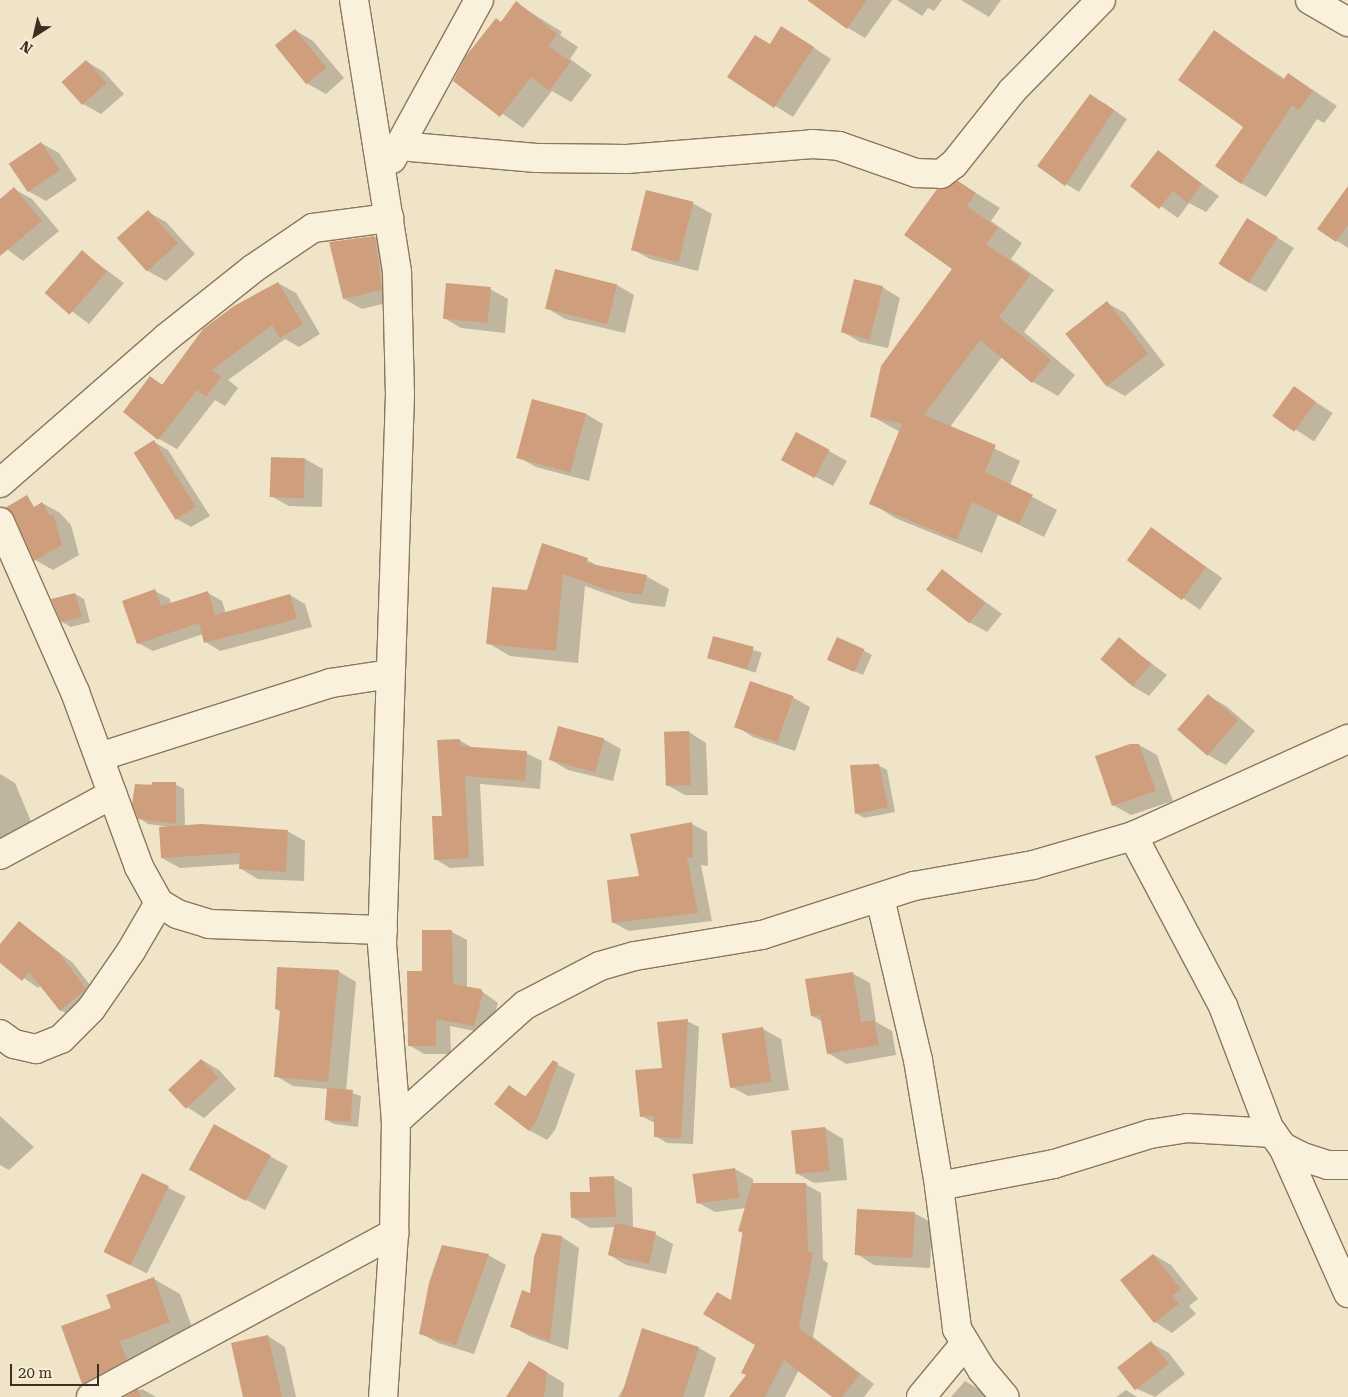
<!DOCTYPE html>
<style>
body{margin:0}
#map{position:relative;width:1348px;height:1397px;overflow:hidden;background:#f0e4c8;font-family:"Roboto Serif",serif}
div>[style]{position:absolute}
.shadow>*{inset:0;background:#0003;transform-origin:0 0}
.building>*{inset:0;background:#cf9f7d;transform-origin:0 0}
.roads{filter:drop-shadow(1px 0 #8d765c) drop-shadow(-1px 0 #8d765c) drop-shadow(0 1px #8d765c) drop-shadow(0 -1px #8d765c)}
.minor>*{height:28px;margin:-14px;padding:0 14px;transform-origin:14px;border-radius:14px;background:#faf1dc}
span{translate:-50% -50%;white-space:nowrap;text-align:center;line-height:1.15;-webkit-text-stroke:4px #f7eed8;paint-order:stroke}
.north{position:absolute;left:10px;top:10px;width:50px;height:50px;-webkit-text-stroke:4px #f7eed8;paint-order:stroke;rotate:215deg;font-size:14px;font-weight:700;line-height:20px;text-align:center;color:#3d2e20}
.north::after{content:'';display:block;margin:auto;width:18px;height:22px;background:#3d2e20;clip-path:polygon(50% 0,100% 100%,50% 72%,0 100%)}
.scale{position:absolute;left:10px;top:1364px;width:89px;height:22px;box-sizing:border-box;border:2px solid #3d2e20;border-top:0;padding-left:6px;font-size:15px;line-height:18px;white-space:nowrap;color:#3d2e20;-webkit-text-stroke:4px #f7eed8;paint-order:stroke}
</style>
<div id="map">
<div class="shadow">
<div style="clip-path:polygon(831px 0,892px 0,865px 38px,848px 28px)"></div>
<div style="clip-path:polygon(897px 0,942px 0,934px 11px,928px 8px,922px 16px)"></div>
<div style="clip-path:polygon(961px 0,1001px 0,989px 17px)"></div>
<div style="clip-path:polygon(516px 3px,562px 32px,560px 35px,578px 47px,570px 59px,592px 75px,571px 102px,552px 91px,523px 128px,454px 80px)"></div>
<div style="clip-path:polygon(295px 30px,313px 41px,344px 78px,326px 94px,308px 84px,276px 46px)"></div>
<div style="clip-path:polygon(1214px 32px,1285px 79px,1289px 74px,1337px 106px,1324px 123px,1317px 119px,1266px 197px,1241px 183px,1245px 126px)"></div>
<div style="clip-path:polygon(799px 38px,831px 59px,793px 117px,736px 81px,771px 46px)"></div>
<div style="clip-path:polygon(86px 61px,104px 72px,124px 94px,101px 114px,83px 104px)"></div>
<div style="clip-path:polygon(1104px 103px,1127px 119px,1079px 192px,1066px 184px)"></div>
<div style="clip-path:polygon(41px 143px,59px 153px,77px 180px,46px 201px,28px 191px)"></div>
<div style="clip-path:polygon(1158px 152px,1219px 196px,1206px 212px,1189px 203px,1178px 218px,1132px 186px)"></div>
<div style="clip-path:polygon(958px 182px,1000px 208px,991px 221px,1022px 243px,1011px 259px,1054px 290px,1024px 332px,1075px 375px,1058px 396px,1033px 382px,1002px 357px,950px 427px,1020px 461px,1010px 485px,1057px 510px,1044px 537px,998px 515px,982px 553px,895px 518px,871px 503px,900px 432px,871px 416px,954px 269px)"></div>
<div style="clip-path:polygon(1348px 188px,1348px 248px,1319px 229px)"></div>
<div style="clip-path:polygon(14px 189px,32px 199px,59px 231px,23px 261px,0 244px,0 201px)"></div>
<div style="clip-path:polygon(646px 192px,694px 204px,712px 214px,698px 271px,650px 259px,632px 249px)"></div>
<div style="clip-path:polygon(148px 212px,166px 222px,195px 254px,166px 281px,148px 271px)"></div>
<div style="clip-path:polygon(1265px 230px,1294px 248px,1266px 292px,1248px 282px)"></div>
<div style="clip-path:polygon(375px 237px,393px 247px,399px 300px,362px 309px,344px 299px)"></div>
<div style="clip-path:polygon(82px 252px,124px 283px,89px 324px,46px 292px)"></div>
<div style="clip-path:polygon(278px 283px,296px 293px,320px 334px,299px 347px,285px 339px,228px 380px,238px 388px,225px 406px,215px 400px,177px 449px,159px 439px,150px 378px,163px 385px)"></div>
<div style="clip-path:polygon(617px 285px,634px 295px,625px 333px,565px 319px,547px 308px)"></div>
<div style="clip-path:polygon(882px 287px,900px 298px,888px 348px,860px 342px,843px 332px)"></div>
<div style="clip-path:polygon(490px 289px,508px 299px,505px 333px,461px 328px,444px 318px)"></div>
<div style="clip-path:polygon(1107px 303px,1125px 313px,1165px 365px,1125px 396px,1107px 386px)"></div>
<div style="left:1294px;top:388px;width:46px;height:34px;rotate:33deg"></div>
<div style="clip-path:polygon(586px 414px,603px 424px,589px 481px,536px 467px,518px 457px)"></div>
<div style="clip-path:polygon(796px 433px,847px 461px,833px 486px,801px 469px)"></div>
<div style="clip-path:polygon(154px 442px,168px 450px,210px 516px,191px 527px,177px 519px)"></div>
<div style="clip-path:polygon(272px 458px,305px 459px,323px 469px,322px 507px,289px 506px,271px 496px)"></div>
<div style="clip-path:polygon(42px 503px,60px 513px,71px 525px,79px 555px,53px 570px,35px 560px,22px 529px)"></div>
<div style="left:1151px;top:528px;width:87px;height:39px;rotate:35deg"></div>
<div style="clip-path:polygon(587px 560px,600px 567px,646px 576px,669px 589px,665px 607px,632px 603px,585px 586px,578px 663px,510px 656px,488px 643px,528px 592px)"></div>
<div style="clip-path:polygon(942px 570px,1002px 614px,987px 632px,969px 622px)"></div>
<div style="clip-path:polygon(155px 591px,170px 599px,171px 604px,208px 593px,222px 601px,226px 614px,290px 595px,305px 604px,312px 627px,220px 651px,206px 642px,203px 634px,153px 651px,138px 643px)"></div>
<div style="clip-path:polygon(75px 594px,84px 599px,90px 622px,71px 627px,62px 622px)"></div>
<div style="left:714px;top:638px;width:50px;height:21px;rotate:17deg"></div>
<div style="clip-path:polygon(1119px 639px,1167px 675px,1149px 696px,1132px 686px)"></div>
<div style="clip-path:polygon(863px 650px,872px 655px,863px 675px,837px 664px)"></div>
<div style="clip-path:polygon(1208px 696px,1226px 706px,1255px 731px,1226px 765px,1208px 755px,1179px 729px)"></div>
<div style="clip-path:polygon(792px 697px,810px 707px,795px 751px,753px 737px,736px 726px)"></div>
<div style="clip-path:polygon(689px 732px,706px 743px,708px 795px,685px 795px,667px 785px)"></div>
<div style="clip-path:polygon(603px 739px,621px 749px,613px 781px,568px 770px,551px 760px)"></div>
<div style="clip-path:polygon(459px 740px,475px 749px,526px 753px,542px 761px,540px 789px,480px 784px,484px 866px,450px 868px,435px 859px)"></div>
<div style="clip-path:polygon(1139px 745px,1157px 755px,1173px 801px,1131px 815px,1113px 805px)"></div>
<div style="clip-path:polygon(878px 765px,887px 770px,895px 812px,864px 818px,856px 813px)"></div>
<div style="clip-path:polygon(0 774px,15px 783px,37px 836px,0 858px)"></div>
<div style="clip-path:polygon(175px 784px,184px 789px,185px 827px,287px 831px,305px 841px,304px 881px,258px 879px,241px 869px,241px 864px,180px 868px,162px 858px,170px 827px,148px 824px,139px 818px,137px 785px)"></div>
<div style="clip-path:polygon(692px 824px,707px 832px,708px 866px,701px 865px,712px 921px,629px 931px,614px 923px)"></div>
<div style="clip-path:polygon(19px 922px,73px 963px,100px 998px,75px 1018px,60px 1010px,41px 985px,38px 988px,0 961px,0 946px)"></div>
<div style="clip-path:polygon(452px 932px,467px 940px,467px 988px,480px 990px,498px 1003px,489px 1034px,450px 1026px,451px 1054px,424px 1054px,409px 1045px,423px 972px)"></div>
<div style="clip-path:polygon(338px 971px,356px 982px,346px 1091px,361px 1096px,358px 1127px,334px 1124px,325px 1119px,328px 1089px,293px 1086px,276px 1076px,281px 1012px,276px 1009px)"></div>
<div style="clip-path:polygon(852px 973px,870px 983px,876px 1022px,892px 1031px,896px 1055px,846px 1064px,828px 1053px,823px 1022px,812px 1016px)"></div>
<div style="clip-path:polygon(687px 1021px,699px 1027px,693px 1144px,667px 1143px,655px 1136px,655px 1123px,641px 1116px)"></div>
<div style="clip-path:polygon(763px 1029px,781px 1039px,789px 1090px,748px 1096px,730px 1086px)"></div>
<div style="clip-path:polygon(202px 1060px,219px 1070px,236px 1089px,204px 1118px,187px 1107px)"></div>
<div style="clip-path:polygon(553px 1062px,575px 1074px,555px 1130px,547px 1140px,529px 1130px,509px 1087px,527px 1097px)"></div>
<div style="clip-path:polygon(0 1116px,34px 1147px,9px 1170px,0 1165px)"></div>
<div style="clip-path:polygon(214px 1126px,288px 1166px,265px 1210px,208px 1179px)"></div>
<div style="clip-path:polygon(825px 1128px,843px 1139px,847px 1180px,814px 1183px,796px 1173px)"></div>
<div style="clip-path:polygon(735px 1169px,753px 1179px,753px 1185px,805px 1184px,821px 1193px,823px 1260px,828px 1263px,813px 1337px,874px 1384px,864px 1397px,834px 1397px,799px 1370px,785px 1397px,730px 1397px,747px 1375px,757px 1344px,732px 1302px,746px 1208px,715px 1212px,697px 1202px)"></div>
<div style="left:143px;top:1175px;width:48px;height:86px;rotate:27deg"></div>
<div style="clip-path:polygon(614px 1178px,632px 1188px,633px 1228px,655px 1234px,673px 1244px,666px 1274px,626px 1265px,608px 1254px,615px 1227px,590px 1228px,572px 1217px,591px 1193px)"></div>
<div style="clip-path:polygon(914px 1213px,932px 1223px,930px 1268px,874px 1265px,857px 1254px)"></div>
<div style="clip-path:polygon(562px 1237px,579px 1248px,568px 1350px,529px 1336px,512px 1326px)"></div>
<div style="clip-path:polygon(488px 1255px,506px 1265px,474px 1354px,438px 1343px,420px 1333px)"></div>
<div style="clip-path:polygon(1154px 1255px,1171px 1265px,1198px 1299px,1189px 1306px,1196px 1314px,1172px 1333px,1155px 1322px)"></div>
<div style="clip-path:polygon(154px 1279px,180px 1294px,196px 1338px,107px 1397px,83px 1383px,63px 1327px,113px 1308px)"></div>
<div style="clip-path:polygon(268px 1336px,285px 1347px,296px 1397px,244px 1397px)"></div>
<div style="clip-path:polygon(1151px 1343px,1169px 1353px,1185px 1374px,1155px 1397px,1135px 1388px,1119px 1367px)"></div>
<div style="clip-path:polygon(699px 1348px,716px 1358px,704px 1397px,618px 1397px,626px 1384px)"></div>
<div style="clip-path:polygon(530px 1362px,564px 1383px,563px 1397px,508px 1397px)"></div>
<div style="clip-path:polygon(965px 1381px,982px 1391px,989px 1397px,951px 1397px)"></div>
<div style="clip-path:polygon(142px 1389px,156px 1397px,126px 1397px)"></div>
<div style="clip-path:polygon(1126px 1390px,1137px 1397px,1116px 1397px)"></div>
</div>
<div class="building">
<div style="clip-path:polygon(807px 0,867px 0,847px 29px)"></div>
<div style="clip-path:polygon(516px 1px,557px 34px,549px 46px,571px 62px,549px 91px,531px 77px,500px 117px,453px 81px,466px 56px,496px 18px,501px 22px)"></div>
<div style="clip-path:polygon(781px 26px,814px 47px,774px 108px,727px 77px,755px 35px,770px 44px)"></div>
<div style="left:295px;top:29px;width:50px;height:26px;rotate:51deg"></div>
<div style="clip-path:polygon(1214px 30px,1283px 80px,1288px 73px,1313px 91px,1299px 110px,1292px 105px,1241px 184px,1215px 166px,1243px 127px,1178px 80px)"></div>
<div style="left:86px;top:60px;width:31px;height:33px;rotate:48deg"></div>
<div style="clip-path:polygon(1090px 94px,1114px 110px,1065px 186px,1037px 166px)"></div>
<div style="left:41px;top:142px;width:34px;height:39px;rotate:56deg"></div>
<div style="clip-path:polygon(1158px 150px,1202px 184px,1188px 203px,1173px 191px,1159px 209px,1130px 186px)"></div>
<div style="clip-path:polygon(958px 181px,976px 193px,967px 206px,998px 228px,986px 244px,1030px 275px,999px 317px,1051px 360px,1032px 383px,980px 340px,924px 415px,996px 445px,985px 472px,1033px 495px,1019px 524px,972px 502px,957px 540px,869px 504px,902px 424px,870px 417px,881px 366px,952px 269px,904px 235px,937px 189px)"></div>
<div style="clip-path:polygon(1348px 186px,1348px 225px,1336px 242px,1317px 229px)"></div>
<div style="clip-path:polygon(14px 187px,42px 221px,0 256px,0 199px)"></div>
<div style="left:646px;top:190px;width:49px;height:62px;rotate:14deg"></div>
<div style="left:148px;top:210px;width:45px;height:42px;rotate:48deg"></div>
<div style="left:1247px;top:218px;width:36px;height:54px;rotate:32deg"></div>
<div style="clip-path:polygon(375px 236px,382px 290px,343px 299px,329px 242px)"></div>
<div style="left:82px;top:250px;width:33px;height:57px;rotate:41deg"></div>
<div style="left:555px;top:269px;width:64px;height:41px;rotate:14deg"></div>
<div style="left:854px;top:279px;width:30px;height:55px;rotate:14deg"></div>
<div style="clip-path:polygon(278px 282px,303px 324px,280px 338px,272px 325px,212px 370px,221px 377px,206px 397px,197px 390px,158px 440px,123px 412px,150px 376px,162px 385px,203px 329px,234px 306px)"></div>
<div style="left:446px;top:283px;width:45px;height:36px;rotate:5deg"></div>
<div style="left:1107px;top:301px;width:67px;height:53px;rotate:52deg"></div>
<div style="left:1294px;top:386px;width:27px;height:37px;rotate:36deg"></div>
<div style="left:532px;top:399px;width:56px;height:61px;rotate:15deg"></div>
<div style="left:796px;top:432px;width:38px;height:32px;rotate:28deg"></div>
<div style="left:154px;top:440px;width:79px;height:24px;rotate:58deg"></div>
<div style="left:271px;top:457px;width:34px;height:40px;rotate:2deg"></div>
<div style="clip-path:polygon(27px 495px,34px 507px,42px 502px,50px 516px,53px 513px,62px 545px,34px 561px,14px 516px,5px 508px)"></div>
<div style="left:1151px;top:527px;width:68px;height:41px;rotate:36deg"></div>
<div style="clip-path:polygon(542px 543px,588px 558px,586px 563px,647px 575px,642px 595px,608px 590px,563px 574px,556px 651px,486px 644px,492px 587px,527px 590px)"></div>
<div style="left:942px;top:569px;width:55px;height:26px;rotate:38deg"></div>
<div style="clip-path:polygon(155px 589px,161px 606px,208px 591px,215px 615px,290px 594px,297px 619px,204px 643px,199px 623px,137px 644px,122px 601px)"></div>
<div style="clip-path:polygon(75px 593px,82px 617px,61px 622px,51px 599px)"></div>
<div style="left:713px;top:636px;width:42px;height:23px;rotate:15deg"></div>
<div style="left:837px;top:637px;width:30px;height:25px;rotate:24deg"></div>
<div style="left:1119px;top:637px;width:42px;height:29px;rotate:40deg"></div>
<div style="left:750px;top:681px;width:46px;height:49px;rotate:19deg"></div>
<div style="left:1208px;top:694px;width:40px;height:47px;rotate:41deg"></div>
<div style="left:558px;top:726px;width:48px;height:35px;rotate:15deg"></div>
<div style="left:689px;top:731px;width:54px;height:25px;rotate:88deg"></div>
<div style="clip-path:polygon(460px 739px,460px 746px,527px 751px,525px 781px,465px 776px,469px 858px,434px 860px,432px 816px,442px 816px,437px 740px)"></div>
<div style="clip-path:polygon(1130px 744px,1139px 744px,1156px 791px,1112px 806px,1095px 756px)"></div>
<div style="clip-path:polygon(879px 764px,888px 807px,855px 814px,850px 765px)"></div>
<div style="clip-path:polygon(152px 782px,176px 782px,176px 824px,138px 819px,132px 804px,135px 784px,152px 785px)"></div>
<div style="clip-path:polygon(692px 822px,693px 858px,687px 857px,698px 913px,612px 923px,607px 880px,639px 876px,630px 834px)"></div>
<div style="clip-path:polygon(201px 824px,288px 830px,286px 872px,239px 869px,240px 853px,161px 858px,159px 827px)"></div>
<div style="clip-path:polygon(19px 921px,59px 953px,86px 989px,60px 1011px,29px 972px,22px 981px,0 963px,0 944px)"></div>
<div style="clip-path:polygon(422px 930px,452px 930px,453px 984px,481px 989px,483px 993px,474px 1026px,436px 1019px,436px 1046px,408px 1046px,407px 971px,422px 971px)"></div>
<div style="clip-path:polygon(277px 967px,339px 970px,328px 1082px,274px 1077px,280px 1010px,275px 1009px)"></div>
<div style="clip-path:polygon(853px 972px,861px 1022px,874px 1020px,879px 1045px,827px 1054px,820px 1015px,811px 1016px,805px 979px)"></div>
<div style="clip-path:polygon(688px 1019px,681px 1138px,654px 1137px,654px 1116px,640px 1117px,635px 1070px,662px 1068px,657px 1022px)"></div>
<div style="left:763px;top:1027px;width:55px;height:42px;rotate:81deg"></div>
<div style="left:201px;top:1059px;width:26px;height:45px;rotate:47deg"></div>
<div style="clip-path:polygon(553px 1060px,558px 1063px,537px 1120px,529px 1131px,494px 1104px,509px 1085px,525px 1097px)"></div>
<div style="left:327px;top:1088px;width:26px;height:32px;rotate:4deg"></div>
<div style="left:214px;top:1124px;width:65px;height:52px;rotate:29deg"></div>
<div style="left:825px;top:1127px;width:44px;height:34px;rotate:84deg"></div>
<div style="left:735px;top:1168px;width:30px;height:43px;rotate:82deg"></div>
<div style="left:142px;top:1173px;width:30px;height:88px;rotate:26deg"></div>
<div style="clip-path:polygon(614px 1176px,616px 1217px,571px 1218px,570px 1192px,590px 1192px,589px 1177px)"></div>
<div style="clip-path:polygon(752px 1183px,806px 1183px,808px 1252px,813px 1253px,799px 1328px,860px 1374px,842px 1397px,832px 1397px,784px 1360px,765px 1397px,729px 1397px,746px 1375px,741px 1373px,755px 1345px,703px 1314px,717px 1292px,731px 1300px,743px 1233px,738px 1231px)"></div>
<div style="left:857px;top:1209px;width:58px;height:46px;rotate:3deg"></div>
<div style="left:615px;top:1223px;width:42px;height:33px;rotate:12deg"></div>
<div style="clip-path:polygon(542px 1233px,562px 1236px,550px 1341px,510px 1327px,522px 1290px,530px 1293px,534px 1257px)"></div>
<div style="clip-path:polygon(442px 1245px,489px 1254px,456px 1345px,419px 1334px,429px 1283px)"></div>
<div style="clip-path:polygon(1153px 1254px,1181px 1289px,1172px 1296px,1179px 1304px,1154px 1323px,1120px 1280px)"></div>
<div style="clip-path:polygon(154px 1277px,170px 1322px,120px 1341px,127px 1360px,82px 1384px,61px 1326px,111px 1308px,106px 1295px)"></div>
<div style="clip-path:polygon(642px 1328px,699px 1347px,683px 1397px,621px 1397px)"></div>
<div style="clip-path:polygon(268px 1335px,282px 1397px,243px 1397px,231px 1343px)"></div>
<div style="left:1151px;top:1341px;width:29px;height:43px;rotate:52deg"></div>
<div style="clip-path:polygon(529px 1361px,547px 1372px,544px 1397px,506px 1397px)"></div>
<div style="clip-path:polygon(138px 1389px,141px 1397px,124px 1397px)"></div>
</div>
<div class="roads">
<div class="minor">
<div style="left:354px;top:0;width:276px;rotate:81deg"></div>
<div style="left:397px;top:273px;width:121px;rotate:88.6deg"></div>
<div style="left:400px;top:394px;width:550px;rotate:91.87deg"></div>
<div style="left:382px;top:944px;width:178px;rotate:85.5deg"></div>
<div style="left:396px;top:1121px;width:112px;rotate:91deg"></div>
<div style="left:394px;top:1233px;width:164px;rotate:93.8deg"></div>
<div style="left:1310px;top:0;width:44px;rotate:30.1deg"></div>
<div style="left:399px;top:146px;width:138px;rotate:5deg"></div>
<div style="left:536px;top:158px;width:91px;rotate:0.6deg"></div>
<div style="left:627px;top:159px;width:186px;rotate:-4.6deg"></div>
<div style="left:812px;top:144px;width:27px;rotate:4deg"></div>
<div style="left:839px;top:146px;width:82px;rotate:19.3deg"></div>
<div style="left:916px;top:173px;width:25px;rotate:2deg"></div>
<div style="left:941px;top:174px;width:16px;rotate:-38deg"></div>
<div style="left:954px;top:164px;width:93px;rotate:-51.5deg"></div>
<div style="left:1012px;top:91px;width:127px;rotate:-45.6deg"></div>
<div style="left:392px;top:159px;width:181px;rotate:-61.3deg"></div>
<div style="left:0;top:483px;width:220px;rotate:-41.1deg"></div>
<div style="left:166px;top:338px;width:112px;rotate:-38.5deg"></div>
<div style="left:254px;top:268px;width:71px;rotate:-34.1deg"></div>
<div style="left:313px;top:228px;width:77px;rotate:-7.5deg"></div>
<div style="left:0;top:522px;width:186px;rotate:66.2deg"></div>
<div style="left:75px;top:692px;width:186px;rotate:69.9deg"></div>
<div style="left:139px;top:867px;width:41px;rotate:60.9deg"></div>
<div style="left:159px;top:903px;width:21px;rotate:31deg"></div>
<div style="left:177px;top:914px;width:34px;rotate:17deg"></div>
<div style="left:209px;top:924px;width:174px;rotate:2deg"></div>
<div style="left:99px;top:757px;width:244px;rotate:-17.7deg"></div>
<div style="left:331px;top:683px;width:60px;rotate:-8.7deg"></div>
<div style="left:1133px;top:836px;width:192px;rotate:62.1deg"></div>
<div style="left:1223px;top:1006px;width:130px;rotate:69.3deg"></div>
<div style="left:1269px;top:1128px;width:24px;rotate:54deg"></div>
<div style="left:1283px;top:1147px;width:22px;rotate:27deg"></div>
<div style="left:1303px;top:1157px;width:26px;rotate:18deg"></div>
<div style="left:1328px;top:1165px;width:20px"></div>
<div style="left:0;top:855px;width:128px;rotate:-28.4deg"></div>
<div style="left:880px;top:898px;width:166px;rotate:76.8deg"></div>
<div style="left:918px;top:1060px;width:128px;rotate:80.5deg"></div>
<div style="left:939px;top:1186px;width:144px;rotate:82.8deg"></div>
<div style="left:957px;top:1329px;width:48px;rotate:58.6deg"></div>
<div style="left:982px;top:1370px;width:35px;rotate:50deg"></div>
<div style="left:0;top:1034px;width:17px;rotate:36deg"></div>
<div style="left:14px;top:1044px;width:23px;rotate:13deg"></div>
<div style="left:36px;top:1049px;width:27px;rotate:-22deg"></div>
<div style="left:61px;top:1039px;width:42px;rotate:-45deg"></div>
<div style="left:91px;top:1009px;width:70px;rotate:-55.4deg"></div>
<div style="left:131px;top:951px;width:56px;rotate:-59.7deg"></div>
<div style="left:396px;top:1121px;width:173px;rotate:-42deg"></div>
<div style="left:525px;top:1005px;width:85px;rotate:-27.5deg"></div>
<div style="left:600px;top:966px;width:36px;rotate:-16deg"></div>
<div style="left:635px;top:956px;width:129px;rotate:-9.4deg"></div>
<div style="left:762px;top:935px;width:160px;rotate:-17.9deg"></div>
<div style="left:914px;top:886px;width:121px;rotate:-10deg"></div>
<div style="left:1033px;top:865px;width:104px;rotate:-16.2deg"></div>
<div style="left:1133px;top:836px;width:236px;rotate:-24.3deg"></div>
<div style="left:1283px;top:1147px;width:160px;rotate:66deg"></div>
<div style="left:939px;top:1186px;width:117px;rotate:-10.8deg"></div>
<div style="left:1054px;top:1164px;width:101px;rotate:-17.4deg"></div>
<div style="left:1150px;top:1134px;width:37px;rotate:-9deg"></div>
<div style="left:1187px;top:1128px;width:86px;rotate:3.3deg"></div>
<div style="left:91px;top:1397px;width:345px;rotate:-28.4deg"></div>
<div style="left:921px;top:1397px;width:67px;rotate:-50.4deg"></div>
</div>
</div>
<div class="north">N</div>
<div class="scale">20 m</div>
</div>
